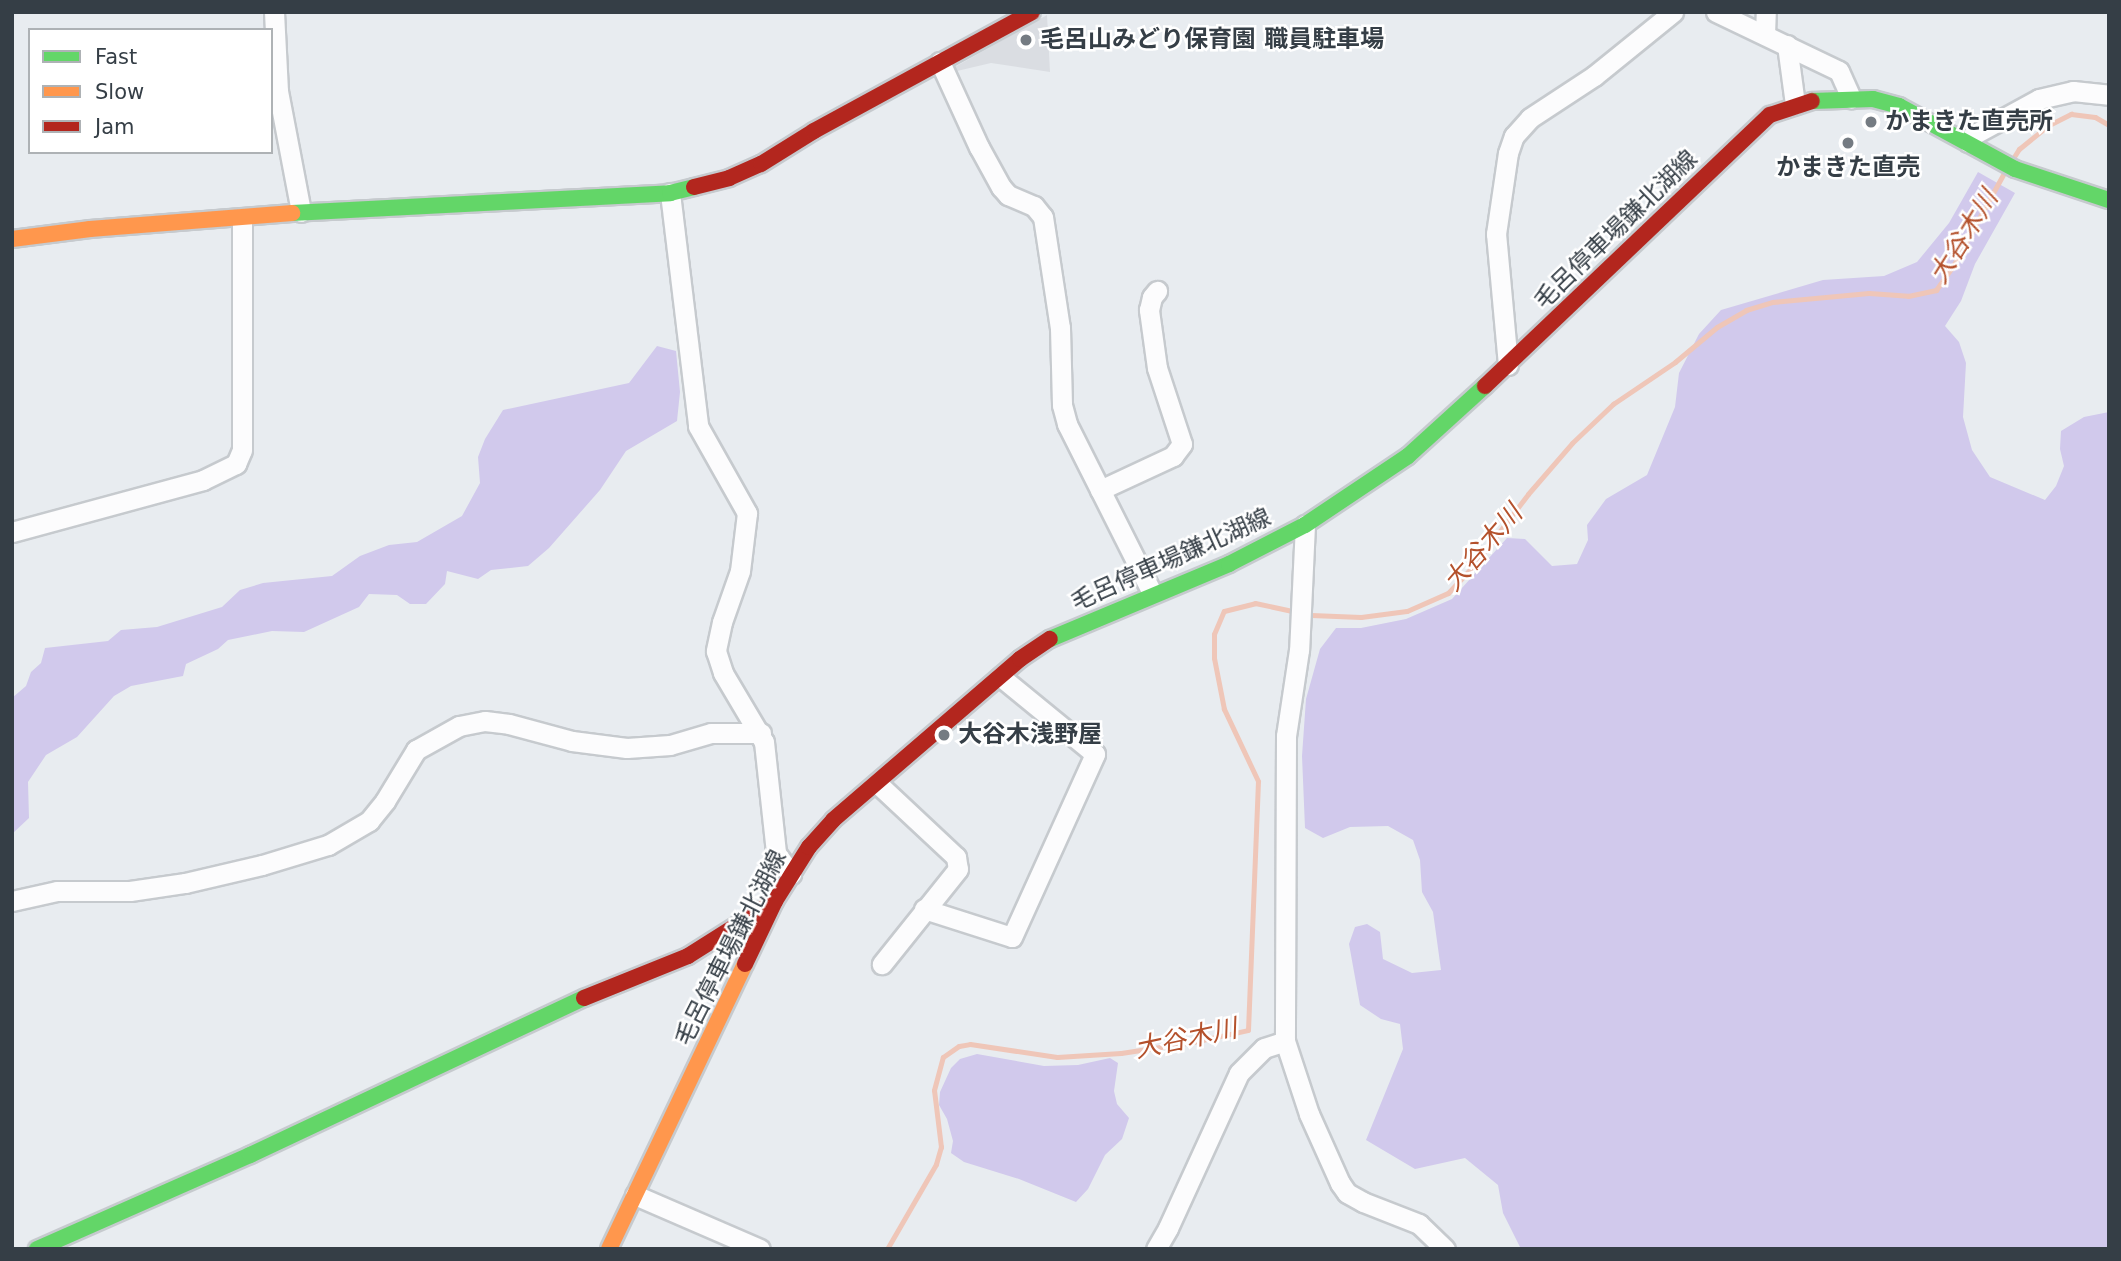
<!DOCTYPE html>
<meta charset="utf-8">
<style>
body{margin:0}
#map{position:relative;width:2121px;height:1261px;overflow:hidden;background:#e8ecf0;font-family:"DejaVu Sans","Noto Sans JP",sans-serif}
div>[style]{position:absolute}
.green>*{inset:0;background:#d1c9ec}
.parking>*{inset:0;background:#dadde2}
.stream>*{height:5px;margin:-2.5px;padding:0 2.5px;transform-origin:2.5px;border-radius:2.5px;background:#efc6b8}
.roads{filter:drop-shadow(2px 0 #c6cace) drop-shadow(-2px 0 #c6cace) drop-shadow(0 2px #c6cace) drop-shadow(0 -2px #c6cace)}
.street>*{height:19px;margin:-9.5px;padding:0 9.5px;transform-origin:9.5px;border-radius:9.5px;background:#fcfcfd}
.fast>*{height:16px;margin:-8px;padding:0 8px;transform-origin:8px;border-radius:8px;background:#63d668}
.slow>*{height:16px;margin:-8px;padding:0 8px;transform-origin:8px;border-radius:8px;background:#ff974d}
.jam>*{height:16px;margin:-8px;padding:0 8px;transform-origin:8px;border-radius:8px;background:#b3261e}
.dots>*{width:19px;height:19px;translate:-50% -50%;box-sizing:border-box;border:4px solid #fff;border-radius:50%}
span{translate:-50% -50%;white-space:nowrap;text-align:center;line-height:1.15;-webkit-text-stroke:5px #fff;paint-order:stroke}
.poi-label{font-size:24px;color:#353e46;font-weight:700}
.left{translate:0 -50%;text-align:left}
.street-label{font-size:24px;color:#353e46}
.water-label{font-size:26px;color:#b4512c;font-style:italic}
.frame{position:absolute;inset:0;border:14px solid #353e46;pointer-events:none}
.legend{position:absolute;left:28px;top:28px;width:245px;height:126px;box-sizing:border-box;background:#fff;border:2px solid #aeb2b5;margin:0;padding:9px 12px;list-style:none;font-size:21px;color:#353e46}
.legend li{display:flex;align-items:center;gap:14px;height:35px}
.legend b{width:35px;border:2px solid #aeb2b5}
</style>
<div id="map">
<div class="green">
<div style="clip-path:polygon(1978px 172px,2015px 193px,1975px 264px,1961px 301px,1945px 326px,1959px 342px,1966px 363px,1963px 417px,1972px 450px,1990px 477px,2045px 500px,2056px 486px,2064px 466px,2060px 449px,2061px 431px,2084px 417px,2109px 412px,2109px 1249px,1521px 1249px,1503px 1213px,1498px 1185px,1465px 1158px,1415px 1169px,1366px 1140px,1403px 1049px,1400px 1024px,1381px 1019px,1360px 1005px,1349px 944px,1355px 927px,1367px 924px,1380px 932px,1383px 959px,1412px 973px,1441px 970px,1433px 912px,1422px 892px,1420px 860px,1413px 840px,1388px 826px,1350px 827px,1323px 838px,1305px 828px,1302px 756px,1306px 699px,1320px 649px,1336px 628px,1361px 628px,1406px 619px,1452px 599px,1507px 538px,1525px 539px,1552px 566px,1577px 564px,1588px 540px,1587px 525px,1606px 499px,1647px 475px,1675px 407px,1679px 373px,1699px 334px,1721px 310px,1823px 280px,1884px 276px,1917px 262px,1949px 223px)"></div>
<div style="clip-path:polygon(657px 346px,676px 351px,680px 392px,677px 421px,626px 451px,600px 490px,549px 548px,528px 566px,491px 570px,478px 579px,447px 571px,445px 584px,426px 604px,410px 604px,397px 595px,369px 594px,359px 607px,304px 632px,272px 631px,228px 640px,218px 649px,186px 664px,183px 676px,131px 686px,114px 696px,77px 737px,46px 755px,28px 782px,29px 818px,12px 834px,12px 698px,26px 686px,31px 672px,41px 663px,45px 648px,108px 641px,121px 630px,157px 627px,222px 607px,240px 590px,263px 583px,332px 576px,360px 556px,389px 545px,417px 542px,462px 516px,480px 483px,478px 457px,485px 439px,503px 410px,629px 383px)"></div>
<div style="clip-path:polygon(977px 1054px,1044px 1066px,1078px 1065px,1110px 1058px,1118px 1063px,1114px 1091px,1117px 1104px,1129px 1118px,1122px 1139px,1105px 1155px,1088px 1189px,1076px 1202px,1019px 1179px,964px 1162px,951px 1153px,953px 1141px,947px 1119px,939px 1105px,940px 1092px,951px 1068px,960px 1059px)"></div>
</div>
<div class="parking">
<div style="clip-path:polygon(1047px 15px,1050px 72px,991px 63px,957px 71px,955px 67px)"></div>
</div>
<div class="stream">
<div style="left:2012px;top:160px;width:13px;rotate:-58deg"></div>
<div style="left:2019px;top:149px;width:38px;rotate:-39deg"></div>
<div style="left:2049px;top:125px;width:25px;rotate:-27deg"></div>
<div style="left:2071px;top:114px;width:24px;rotate:7deg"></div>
<div style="left:2095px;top:117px;width:16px;rotate:30deg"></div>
<div style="left:887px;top:1249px;width:98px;rotate:-60deg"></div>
<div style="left:936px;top:1164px;width:18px;rotate:-74deg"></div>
<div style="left:941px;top:1147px;width:57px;rotate:-97deg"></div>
<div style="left:934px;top:1090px;width:34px;rotate:-75deg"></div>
<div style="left:943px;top:1057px;width:19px;rotate:-35deg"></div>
<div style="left:959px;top:1046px;width:11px;rotate:-10deg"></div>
<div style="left:970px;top:1044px;width:88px;rotate:8.5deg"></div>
<div style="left:1057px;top:1057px;width:64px;rotate:-3.6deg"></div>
<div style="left:1121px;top:1053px;width:73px;rotate:-8.7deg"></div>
<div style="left:1193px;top:1042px;width:56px;rotate:-12.3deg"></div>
<div style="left:1248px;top:1030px;width:249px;rotate:-87.7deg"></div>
<div style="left:1258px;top:781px;width:80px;rotate:-115.3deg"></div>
<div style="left:1224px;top:709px;width:52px;rotate:-101.1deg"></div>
<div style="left:1214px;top:658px;width:24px;rotate:-90deg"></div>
<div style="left:1214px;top:634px;width:25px;rotate:-67deg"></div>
<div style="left:1224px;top:611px;width:32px;rotate:-14deg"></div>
<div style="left:1255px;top:603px;width:57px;rotate:12.1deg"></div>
<div style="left:1311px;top:615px;width:50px;rotate:2.3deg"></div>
<div style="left:1361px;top:617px;width:46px;rotate:-7.4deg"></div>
<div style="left:1407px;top:611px;width:45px;rotate:-23.7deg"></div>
<div style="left:1448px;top:593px;width:38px;rotate:-47deg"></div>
<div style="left:1474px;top:565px;width:89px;rotate:-52.7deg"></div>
<div style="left:1528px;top:494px;width:67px;rotate:-49.2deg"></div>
<div style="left:1572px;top:443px;width:57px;rotate:-43.6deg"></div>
<div style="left:1613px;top:404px;width:75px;rotate:-34.1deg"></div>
<div style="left:1675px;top:362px;width:55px;rotate:-39.8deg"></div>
<div style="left:1717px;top:327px;width:34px;rotate:-30deg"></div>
<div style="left:1746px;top:310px;width:28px;rotate:-17deg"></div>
<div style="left:1773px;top:302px;width:96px;rotate:-5.4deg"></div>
<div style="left:1869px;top:293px;width:39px;rotate:4deg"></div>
<div style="left:1908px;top:296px;width:29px;rotate:-12deg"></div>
<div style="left:1936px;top:290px;width:29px;rotate:-55deg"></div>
<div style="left:1953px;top:266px;width:108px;rotate:-61.3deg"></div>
</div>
<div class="roads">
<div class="street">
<div style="left:274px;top:12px;width:79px;rotate:87.1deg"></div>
<div style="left:278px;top:91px;width:123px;rotate:79.2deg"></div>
<div style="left:1716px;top:12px;width:136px;rotate:25.6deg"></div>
<div style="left:1839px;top:71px;width:30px;rotate:66deg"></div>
<div style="left:1765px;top:35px;width:23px;rotate:-88deg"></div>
<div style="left:1787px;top:45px;width:60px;rotate:82.3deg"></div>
<div style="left:940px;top:62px;width:94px;rotate:65.4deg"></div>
<div style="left:979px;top:147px;width:46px;rotate:61.2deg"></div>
<div style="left:1001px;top:187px;width:11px;rotate:49deg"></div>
<div style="left:1008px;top:195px;width:28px;rotate:23deg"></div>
<div style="left:1034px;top:206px;width:14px;rotate:51deg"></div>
<div style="left:1043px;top:217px;width:112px;rotate:81.3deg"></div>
<div style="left:1060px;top:328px;width:77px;rotate:88.5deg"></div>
<div style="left:1062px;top:405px;width:20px;rotate:75deg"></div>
<div style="left:1067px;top:424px;width:189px;rotate:63.3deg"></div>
<div style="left:1968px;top:142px;width:9px;rotate:-54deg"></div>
<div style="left:1973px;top:135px;width:75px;rotate:-28.6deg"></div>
<div style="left:2039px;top:99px;width:35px;rotate:-13deg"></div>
<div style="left:2073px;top:91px;width:36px;rotate:6deg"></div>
<div style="left:670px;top:193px;width:235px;rotate:83.1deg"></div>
<div style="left:698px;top:426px;width:100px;rotate:60.6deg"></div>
<div style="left:747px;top:513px;width:58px;rotate:96.9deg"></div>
<div style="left:740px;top:571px;width:54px;rotate:109.4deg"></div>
<div style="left:722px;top:622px;width:30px;rotate:102deg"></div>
<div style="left:716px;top:651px;width:23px;rotate:72deg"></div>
<div style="left:723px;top:673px;width:80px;rotate:59.3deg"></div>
<div style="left:764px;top:742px;width:112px;rotate:83.8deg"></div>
<div style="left:776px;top:853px;width:26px;rotate:54deg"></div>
<div style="left:1508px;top:365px;width:132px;rotate:-95.2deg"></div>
<div style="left:1496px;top:234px;width:82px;rotate:-81.6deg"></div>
<div style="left:1508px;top:153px;width:18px;rotate:-71deg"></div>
<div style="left:1514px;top:136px;width:24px;rotate:-48deg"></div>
<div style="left:1530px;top:118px;width:77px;rotate:-33.3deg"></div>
<div style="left:1594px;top:76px;width:102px;rotate:-39deg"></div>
<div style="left:1100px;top:490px;width:81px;rotate:-25deg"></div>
<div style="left:1173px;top:456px;width:15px;rotate:-53deg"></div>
<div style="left:1182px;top:444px;width:80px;rotate:-108.2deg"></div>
<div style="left:1157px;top:368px;width:59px;rotate:-97.9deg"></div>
<div style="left:1149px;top:310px;width:13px;rotate:-77deg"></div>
<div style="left:1152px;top:297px;width:8px;rotate:-50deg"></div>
<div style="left:1305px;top:525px;width:125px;rotate:92.7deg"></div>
<div style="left:1299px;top:650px;width:87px;rotate:98.6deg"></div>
<div style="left:1286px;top:736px;width:305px;rotate:90.2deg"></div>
<div style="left:1285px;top:1041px;width:77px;rotate:71.8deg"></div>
<div style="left:1309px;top:1114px;width:76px;rotate:65.8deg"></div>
<div style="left:1340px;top:1183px;width:12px;rotate:55deg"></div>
<div style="left:1347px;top:1193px;width:18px;rotate:29deg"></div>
<div style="left:1363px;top:1202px;width:60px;rotate:21.4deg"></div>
<div style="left:1419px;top:1224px;width:36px;rotate:44deg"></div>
<div style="left:12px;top:532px;width:198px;rotate:-15.2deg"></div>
<div style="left:203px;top:480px;width:37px;rotate:-26deg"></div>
<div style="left:236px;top:464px;width:15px;rotate:-67deg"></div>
<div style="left:242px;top:450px;width:232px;rotate:-90deg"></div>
<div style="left:878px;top:784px;width:107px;rotate:43.1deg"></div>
<div style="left:956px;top:857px;width:12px;rotate:81deg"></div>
<div style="left:958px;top:869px;width:122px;rotate:128.7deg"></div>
<div style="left:12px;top:901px;width:46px;rotate:-12.5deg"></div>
<div style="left:57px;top:891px;width:73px"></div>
<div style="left:130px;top:891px;width:56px;rotate:-8.3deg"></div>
<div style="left:185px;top:883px;width:79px;rotate:-13.2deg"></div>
<div style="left:262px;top:865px;width:69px;rotate:-16.9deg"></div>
<div style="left:328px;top:845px;width:48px;rotate:-30.3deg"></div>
<div style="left:369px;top:821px;width:26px;rotate:-51deg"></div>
<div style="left:385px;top:801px;width:60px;rotate:-58.7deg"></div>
<div style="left:416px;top:750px;width:49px;rotate:-29.2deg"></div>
<div style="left:459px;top:726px;width:26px;rotate:-11deg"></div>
<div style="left:485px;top:721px;width:24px;rotate:7deg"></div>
<div style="left:509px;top:724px;width:65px;rotate:15.1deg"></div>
<div style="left:572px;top:741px;width:55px;rotate:7.3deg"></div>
<div style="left:627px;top:748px;width:43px;rotate:-4deg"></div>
<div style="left:670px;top:745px;width:43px;rotate:-16.3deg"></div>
<div style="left:711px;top:733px;width:50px"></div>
<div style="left:924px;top:909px;width:92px;rotate:17.7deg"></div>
<div style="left:1012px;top:937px;width:201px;rotate:-65.6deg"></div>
<div style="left:1095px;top:754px;width:122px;rotate:-140.7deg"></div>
<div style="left:635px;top:1195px;width:136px;rotate:23.4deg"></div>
<div style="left:1156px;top:1249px;width:24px;rotate:-60deg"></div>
<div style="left:1168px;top:1228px;width:170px;rotate:-65.4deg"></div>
<div style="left:1239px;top:1073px;width:35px;rotate:-45deg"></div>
<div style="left:1264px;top:1048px;width:22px;rotate:-18deg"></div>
</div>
<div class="fast">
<div style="left:1812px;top:101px;width:61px;rotate:-1.9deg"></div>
<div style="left:1873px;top:99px;width:27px;rotate:15deg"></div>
<div style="left:1899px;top:106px;width:132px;rotate:28.5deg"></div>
<div style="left:2015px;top:169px;width:99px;rotate:18.3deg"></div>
<div style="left:292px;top:213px;width:379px;rotate:-3deg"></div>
<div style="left:670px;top:193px;width:25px;rotate:-14deg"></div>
<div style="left:1050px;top:639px;width:194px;rotate:-22.7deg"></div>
<div style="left:1229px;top:564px;width:85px;rotate:-27.2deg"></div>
<div style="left:1305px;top:525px;width:124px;rotate:-33.8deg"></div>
<div style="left:1408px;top:456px;width:104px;rotate:-42.3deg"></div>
<div style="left:37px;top:1249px;width:233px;rotate:-23.8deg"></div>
<div style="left:250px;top:1155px;width:369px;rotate:-25.2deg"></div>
</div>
<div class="slow">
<div style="left:12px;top:239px;width:79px;rotate:-7.3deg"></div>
<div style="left:90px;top:229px;width:203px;rotate:-4.5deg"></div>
<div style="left:609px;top:1249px;width:316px;rotate:-64.5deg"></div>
</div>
<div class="jam">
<div style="left:694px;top:187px;width:36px;rotate:-14deg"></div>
<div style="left:729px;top:178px;width:35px;rotate:-24deg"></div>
<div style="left:761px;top:164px;width:62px;rotate:-31.9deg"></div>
<div style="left:814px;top:131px;width:248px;rotate:-28.6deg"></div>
<div style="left:1485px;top:386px;width:393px;rotate:-43.6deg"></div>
<div style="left:1770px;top:115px;width:44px;rotate:-18.4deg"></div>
<div style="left:745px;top:964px;width:70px;rotate:-64.5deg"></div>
<div style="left:775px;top:901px;width:64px;rotate:-57.8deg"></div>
<div style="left:809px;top:847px;width:36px;rotate:-48deg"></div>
<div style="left:833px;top:820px;width:247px;rotate:-40.7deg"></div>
<div style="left:1020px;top:659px;width:36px;rotate:-34deg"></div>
<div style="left:584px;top:998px;width:112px;rotate:-22deg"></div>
<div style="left:688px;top:956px;width:103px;rotate:-32.3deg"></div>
</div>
</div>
<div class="dots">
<div style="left:1026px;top:40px;background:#747b82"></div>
<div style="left:1871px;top:122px;background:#747b82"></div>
<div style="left:1848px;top:143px;background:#747b82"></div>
<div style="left:944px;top:735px;background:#747b82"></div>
</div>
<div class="poi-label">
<span class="left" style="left:1040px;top:40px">毛呂山みどり保育園 職員駐車場</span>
<span class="left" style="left:1885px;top:122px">かまきた直売所</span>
<span style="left:1848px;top:168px">かまきた直売</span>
<span class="left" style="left:958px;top:735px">大谷木浅野屋</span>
</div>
<div class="street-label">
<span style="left:1616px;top:230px;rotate:-44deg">毛呂停車場鎌北湖線</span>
<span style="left:1171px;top:560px;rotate:-24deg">毛呂停車場鎌北湖線</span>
<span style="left:731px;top:948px;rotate:-63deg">毛呂停車場鎌北湖線</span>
</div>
<div class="water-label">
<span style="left:1964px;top:237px;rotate:-58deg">大谷木川</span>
<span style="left:1483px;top:548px;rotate:-49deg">大谷木川</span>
<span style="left:1186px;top:1039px;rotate:-12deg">大谷木川</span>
</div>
<div class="frame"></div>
<ul class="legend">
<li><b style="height:9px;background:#63d668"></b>Fast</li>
<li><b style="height:9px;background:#ff974d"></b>Slow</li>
<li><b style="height:9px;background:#b3261e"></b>Jam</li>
</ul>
</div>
